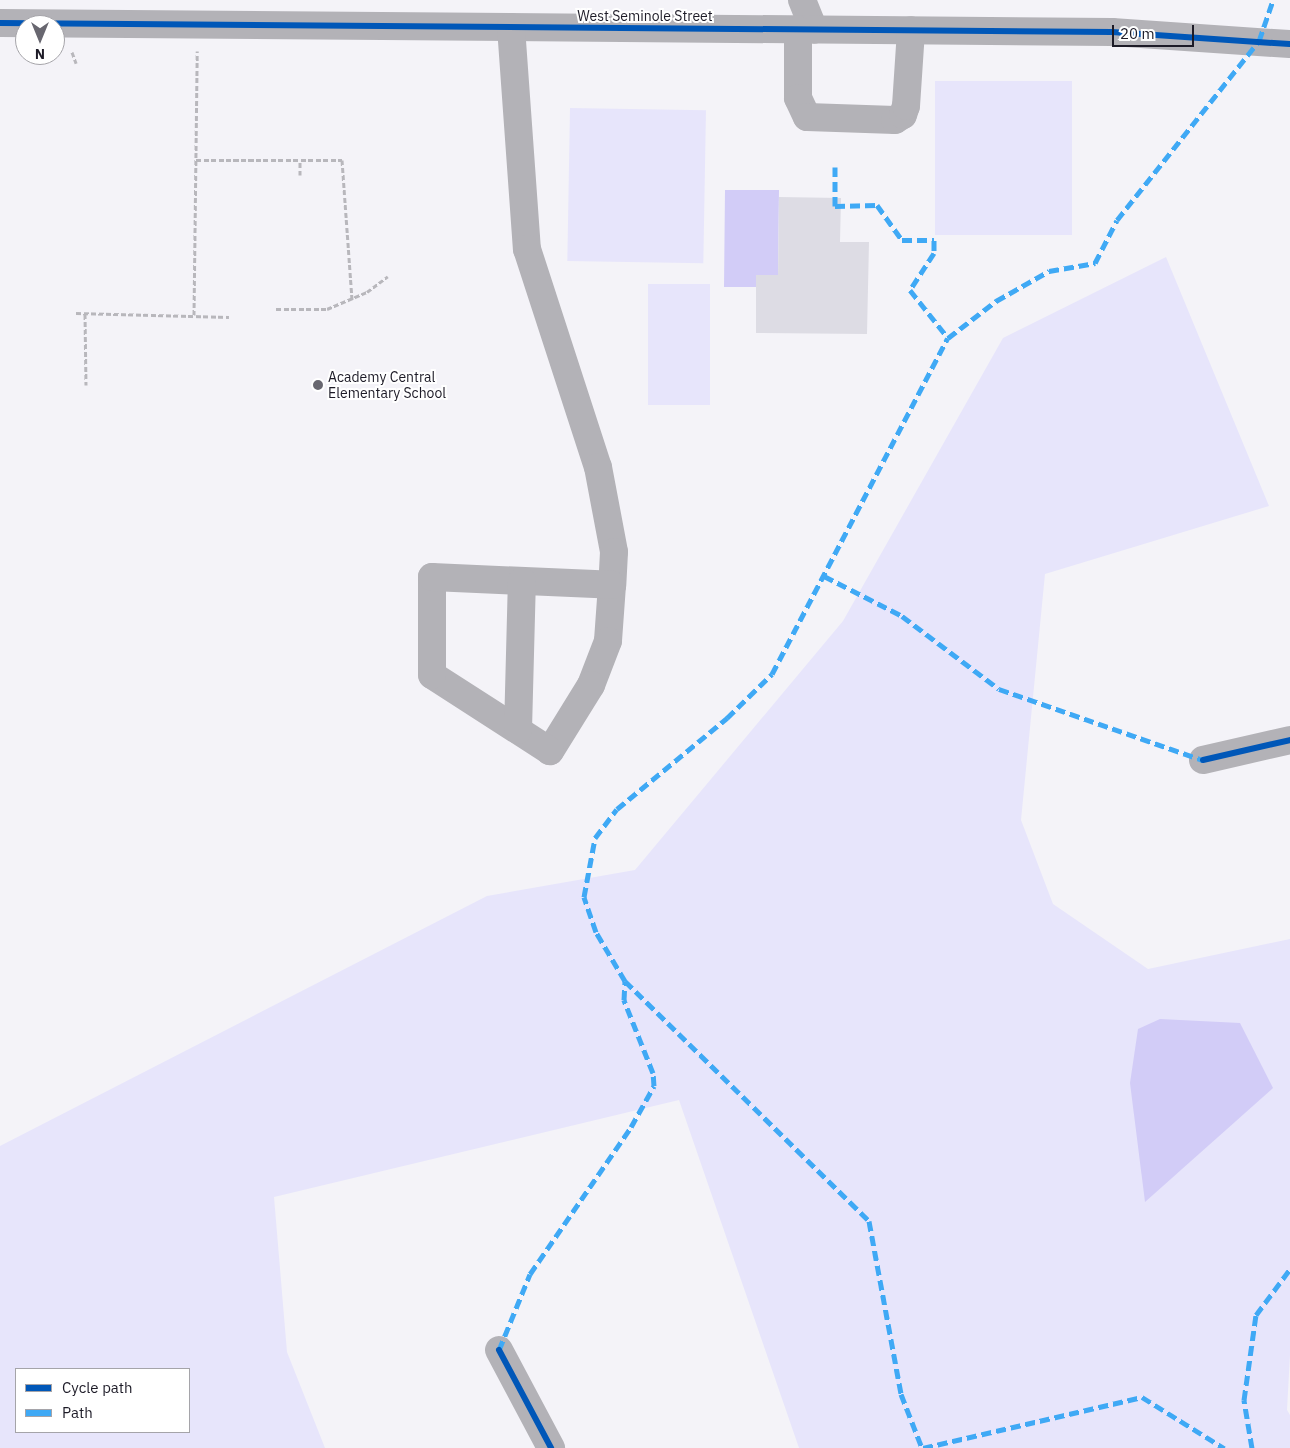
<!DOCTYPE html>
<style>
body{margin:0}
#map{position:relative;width:1290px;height:1448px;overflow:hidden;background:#f4f3f8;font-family:"IBM Plex Sans",sans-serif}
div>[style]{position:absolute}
.green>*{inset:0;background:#e7e5fb;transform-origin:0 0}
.water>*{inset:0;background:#d2ccf7}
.building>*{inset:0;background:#dddce4}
.path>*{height:3px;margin-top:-1.5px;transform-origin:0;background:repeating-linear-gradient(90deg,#b8b7bc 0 5px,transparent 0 7.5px)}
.minor>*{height:28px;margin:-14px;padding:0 14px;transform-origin:14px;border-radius:14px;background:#b3b2b7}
.quiet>*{height:5px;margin-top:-2.5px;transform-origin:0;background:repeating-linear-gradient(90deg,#3fa9f5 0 10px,transparent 0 15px)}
.cycleway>*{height:6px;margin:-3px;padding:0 3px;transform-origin:3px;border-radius:3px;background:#0057b8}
.dots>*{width:14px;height:14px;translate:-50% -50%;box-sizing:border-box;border:2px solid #fff;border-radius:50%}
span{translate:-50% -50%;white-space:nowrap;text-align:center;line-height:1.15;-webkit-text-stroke:4px #fff;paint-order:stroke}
.street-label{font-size:14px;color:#1d1b27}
.poi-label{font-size:14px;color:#1d1b27}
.left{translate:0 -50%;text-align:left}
.legend{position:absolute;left:15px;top:1368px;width:175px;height:65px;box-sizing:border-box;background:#fff;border:1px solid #a5a4a9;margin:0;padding:6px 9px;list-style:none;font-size:15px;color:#1d1b27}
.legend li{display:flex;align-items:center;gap:10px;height:25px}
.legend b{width:25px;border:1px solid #a5a4a9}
.north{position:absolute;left:15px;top:15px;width:50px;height:50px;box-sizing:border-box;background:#fff;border:1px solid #a5a4a9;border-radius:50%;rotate:180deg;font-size:14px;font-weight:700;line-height:20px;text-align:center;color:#1d1b27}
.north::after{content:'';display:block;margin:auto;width:18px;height:22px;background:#686770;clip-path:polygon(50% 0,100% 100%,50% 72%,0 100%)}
.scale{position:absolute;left:1112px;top:25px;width:82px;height:22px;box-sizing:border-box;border:2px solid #1d1b27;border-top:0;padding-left:6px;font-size:15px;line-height:18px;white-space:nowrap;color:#1d1b27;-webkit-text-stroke:4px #fff;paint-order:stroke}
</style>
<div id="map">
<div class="green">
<div style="left:935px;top:81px;width:137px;height:154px"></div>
<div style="left:570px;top:108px;width:136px;height:153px;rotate:1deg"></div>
<div style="clip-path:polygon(evenodd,1166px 257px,1269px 506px,1045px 574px,1021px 820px,1053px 904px,1148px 969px,1290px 939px,1290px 1355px,1287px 1410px,1290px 1415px,1290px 1448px,799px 1448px,679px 1100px,274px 1197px,287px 1352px,325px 1448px,0 1448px,0 1146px,487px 896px,635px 870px,843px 621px,1003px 338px,1166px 257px,16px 1369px,189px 1369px,189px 1432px,16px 1432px,16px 1369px)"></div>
<div style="left:648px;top:284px;width:62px;height:121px"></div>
</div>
<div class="water">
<div style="clip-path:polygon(725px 190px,779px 190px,778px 275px,756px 275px,756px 287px,724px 287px)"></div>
<div style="clip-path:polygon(1160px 1019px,1240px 1023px,1273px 1088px,1145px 1202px,1130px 1083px,1138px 1029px)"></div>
</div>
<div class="building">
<div style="clip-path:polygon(779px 197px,841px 198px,840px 242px,869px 242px,867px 334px,756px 333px,756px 275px,778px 275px)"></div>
</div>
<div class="path">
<div style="left:72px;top:52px;width:12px;rotate:70deg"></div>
<div style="left:196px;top:160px;width:146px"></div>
<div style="left:342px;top:160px;width:140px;rotate:85.9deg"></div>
<div style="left:300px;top:175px;width:14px;rotate:-90deg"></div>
<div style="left:276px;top:309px;width:51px"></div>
<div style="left:327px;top:309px;width:43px;rotate:-23deg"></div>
<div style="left:367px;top:292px;width:26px;rotate:-37deg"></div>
<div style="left:76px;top:313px;width:153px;rotate:1.5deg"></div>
<div style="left:85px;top:314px;width:71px;rotate:89.2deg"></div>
<div style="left:194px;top:315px;width:264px;rotate:-89.3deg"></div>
</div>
<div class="minor">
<div style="left:802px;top:0;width:32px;rotate:68deg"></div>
<div style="left:0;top:23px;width:1112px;rotate:0.46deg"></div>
<div style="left:1112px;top:32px;width:178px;rotate:3.9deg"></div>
<div style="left:511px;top:27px;width:223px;rotate:85.9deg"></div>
<div style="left:527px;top:249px;width:229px;rotate:72deg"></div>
<div style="left:598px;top:467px;width:86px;rotate:79.3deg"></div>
<div style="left:614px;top:552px;width:33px;rotate:93deg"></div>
<div style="left:612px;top:585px;width:56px;rotate:94.1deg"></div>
<div style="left:608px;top:641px;width:47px;rotate:111.1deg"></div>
<div style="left:591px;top:685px;width:78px;rotate:121.8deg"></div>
<div style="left:550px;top:751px;width:140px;rotate:-147.2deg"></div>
<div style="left:432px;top:675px;width:98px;rotate:-90deg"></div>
<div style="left:432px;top:577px;width:180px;rotate:2.5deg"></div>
<div style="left:798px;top:30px;width:68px;rotate:90deg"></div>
<div style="left:798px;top:98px;width:21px;rotate:65deg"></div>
<div style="left:807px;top:117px;width:88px;rotate:2deg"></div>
<div style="left:895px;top:120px;width:9px;rotate:-32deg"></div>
<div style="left:903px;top:115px;width:9px;rotate:-72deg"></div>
<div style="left:906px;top:106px;width:76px;rotate:-86.2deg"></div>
<div style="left:518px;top:730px;width:149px;rotate:-88.5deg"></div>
<div style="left:1203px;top:760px;width:89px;rotate:-12.9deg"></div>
<div style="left:499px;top:1350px;width:111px;rotate:62deg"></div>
</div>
<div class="quiet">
<div style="left:835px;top:167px;width:39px;rotate:90deg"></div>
<div style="left:835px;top:206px;width:42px;rotate:-1.4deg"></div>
<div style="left:877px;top:205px;width:43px;rotate:54.5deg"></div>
<div style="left:902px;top:240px;width:32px"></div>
<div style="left:934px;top:240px;width:13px;rotate:90deg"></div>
<div style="left:934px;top:253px;width:44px;rotate:123deg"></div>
<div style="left:910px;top:290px;width:61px;rotate:51.6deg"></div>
<div style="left:948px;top:338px;width:61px;rotate:-37.6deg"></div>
<div style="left:996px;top:301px;width:61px;rotate:-29.5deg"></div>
<div style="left:1049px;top:271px;width:47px;rotate:-9.9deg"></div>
<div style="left:1095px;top:263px;width:48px;rotate:-62.9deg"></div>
<div style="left:1117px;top:220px;width:228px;rotate:-51.6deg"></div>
<div style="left:1259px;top:41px;width:43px;rotate:-71.1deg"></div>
<div style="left:824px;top:576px;width:88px;rotate:27.1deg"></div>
<div style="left:902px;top:616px;width:121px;rotate:37deg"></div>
<div style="left:999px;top:689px;width:216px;rotate:19.2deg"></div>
<div style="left:625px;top:981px;width:342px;rotate:44.5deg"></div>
<div style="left:869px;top:1221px;width:176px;rotate:79.5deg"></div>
<div style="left:901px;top:1394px;width:58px;rotate:68.7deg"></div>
<div style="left:499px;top:1350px;width:82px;rotate:-67.8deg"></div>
<div style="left:530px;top:1274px;width:178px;rotate:-55.5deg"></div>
<div style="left:631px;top:1127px;width:47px;rotate:-60.7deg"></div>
<div style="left:654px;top:1086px;width:13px;rotate:-94deg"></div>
<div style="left:653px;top:1073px;width:79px;rotate:-111.7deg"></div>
<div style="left:624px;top:1000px;width:19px;rotate:-87deg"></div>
<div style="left:625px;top:981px;width:57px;rotate:-120.6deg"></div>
<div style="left:596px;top:932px;width:37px;rotate:-109deg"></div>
<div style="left:584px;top:897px;width:60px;rotate:-79.4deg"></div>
<div style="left:595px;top:838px;width:36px;rotate:-53deg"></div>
<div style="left:617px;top:809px;width:143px;rotate:-39.6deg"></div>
<div style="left:727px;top:718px;width:63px;rotate:-44.4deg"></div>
<div style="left:772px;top:674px;width:379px;rotate:-62.4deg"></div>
<div style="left:923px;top:1448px;width:225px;rotate:-13.1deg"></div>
<div style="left:1142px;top:1397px;width:97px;rotate:31.9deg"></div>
<div style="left:1252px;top:1448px;width:49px;rotate:-99.5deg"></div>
<div style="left:1244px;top:1400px;width:86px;rotate:-82deg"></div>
<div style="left:1256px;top:1315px;width:57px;rotate:-53.5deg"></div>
</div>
<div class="cycleway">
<div style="left:0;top:23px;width:1112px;rotate:0.46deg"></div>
<div style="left:1112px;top:32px;width:178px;rotate:3.9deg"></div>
<div style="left:1203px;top:760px;width:89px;rotate:-12.9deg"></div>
<div style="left:499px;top:1350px;width:111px;rotate:62deg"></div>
</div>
<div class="dots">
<div style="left:318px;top:385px;background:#686770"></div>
</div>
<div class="street-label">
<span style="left:645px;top:16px">West Seminole Street</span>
</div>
<div class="poi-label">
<span class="left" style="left:328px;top:385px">Academy Central<br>Elementary School</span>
</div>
<ul class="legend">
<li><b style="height:6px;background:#0057b8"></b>Cycle path</li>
<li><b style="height:6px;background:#3fa9f5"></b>Path</li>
</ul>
<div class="north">N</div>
<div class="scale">20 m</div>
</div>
